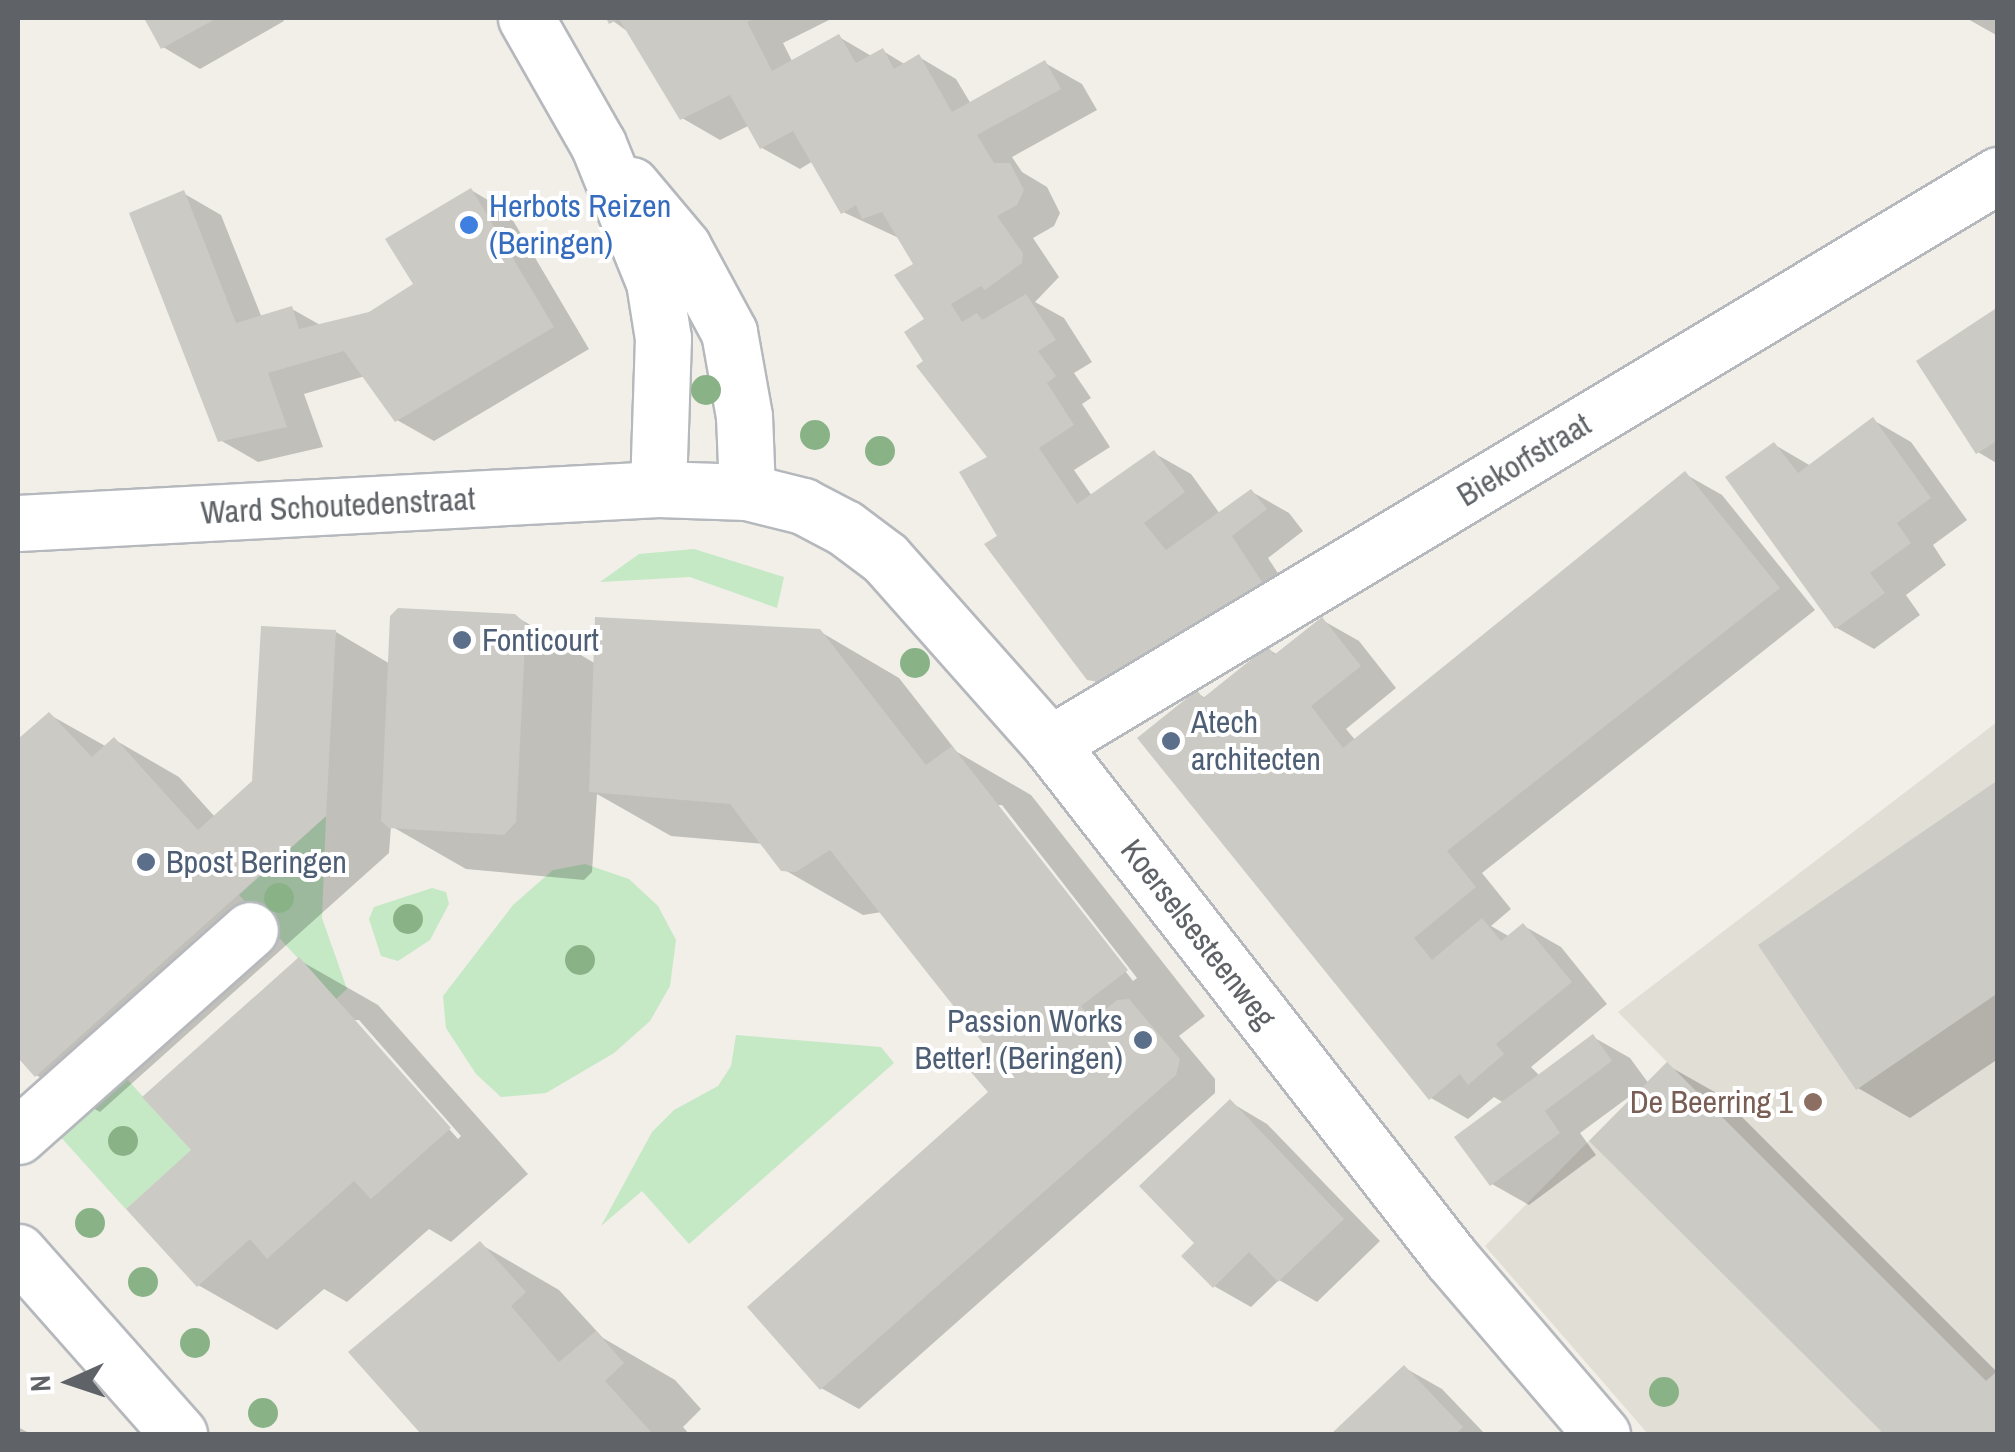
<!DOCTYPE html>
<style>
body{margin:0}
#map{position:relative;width:2015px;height:1452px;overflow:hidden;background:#f1efe8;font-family:"Archivo Narrow",sans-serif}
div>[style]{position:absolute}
.education>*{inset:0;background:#e1ded6}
.green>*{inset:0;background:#c5e8c5;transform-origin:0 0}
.shadow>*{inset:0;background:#0003}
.building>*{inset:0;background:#cccac5}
.roads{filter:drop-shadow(2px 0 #b5b8bc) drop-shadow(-2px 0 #b5b8bc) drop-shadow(0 2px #b5b8bc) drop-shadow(0 -2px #b5b8bc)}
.minor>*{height:55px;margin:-27.5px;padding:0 27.5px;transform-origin:27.5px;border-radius:27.5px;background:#fff}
.trees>*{width:30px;height:30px;margin:-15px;border-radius:50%;background:#89b387}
.dots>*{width:28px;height:28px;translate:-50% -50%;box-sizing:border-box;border:5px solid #fff;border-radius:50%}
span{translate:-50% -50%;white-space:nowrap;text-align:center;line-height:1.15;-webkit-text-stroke:8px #fff;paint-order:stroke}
.shop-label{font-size:32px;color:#366cbe}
.left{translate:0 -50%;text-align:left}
.street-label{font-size:32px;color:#5f6368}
.service-label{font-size:32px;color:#4e5e75}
.right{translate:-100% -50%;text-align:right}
.education-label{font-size:32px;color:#785e54}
.frame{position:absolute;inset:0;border:20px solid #5f6368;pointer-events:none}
.north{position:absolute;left:20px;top:1332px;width:100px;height:100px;-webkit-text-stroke:8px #fff;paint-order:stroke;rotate:267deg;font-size:28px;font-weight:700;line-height:40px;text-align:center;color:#5f6368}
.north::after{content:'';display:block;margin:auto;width:35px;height:45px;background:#5f6368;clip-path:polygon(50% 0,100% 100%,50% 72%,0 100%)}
</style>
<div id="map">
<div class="education">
<div style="clip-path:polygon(1997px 722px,1997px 1371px,1986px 1381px,1962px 1357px,1884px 1434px,1648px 1434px,1485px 1246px,1667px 1062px,1618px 1012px)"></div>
</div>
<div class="green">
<div style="clip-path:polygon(694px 549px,784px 577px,777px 608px,690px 577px,600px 582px,639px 554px)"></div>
<div style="clip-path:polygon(326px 816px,322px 918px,347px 989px,336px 999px,239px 895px)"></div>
<div style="clip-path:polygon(585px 864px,629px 879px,658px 906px,676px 940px,670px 986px,650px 1021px,614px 1053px,546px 1093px,501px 1097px,476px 1074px,446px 1028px,443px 996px,513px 905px,553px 870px)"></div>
<div style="clip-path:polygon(432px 888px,446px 892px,449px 904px,430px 940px,398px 961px,381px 956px,369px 919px,374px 907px)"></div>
<div style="clip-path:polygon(736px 1035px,881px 1047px,894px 1063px,689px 1244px,642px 1191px,601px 1226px,652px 1132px,674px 1110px,718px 1086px,731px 1066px)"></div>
<div style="left:127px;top:1079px;width:96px;height:88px;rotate:48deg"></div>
</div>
<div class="shadow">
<div style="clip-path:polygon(147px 18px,282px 18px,284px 21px,200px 69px,163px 47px)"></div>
<div style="clip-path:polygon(609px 18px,833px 18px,783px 43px,793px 63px,839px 37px,873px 57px,883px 51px,906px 65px,919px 57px,956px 79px,971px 104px,1045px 63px,1082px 84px,1097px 110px,1012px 157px,1022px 172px,1047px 187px,1060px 213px,1054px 226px,1033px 238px,1059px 277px,1035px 302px,1064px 318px,1092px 362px,1074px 373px,1091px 398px,1082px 404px,1110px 447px,1074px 470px,1092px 496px,1154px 453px,1191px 474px,1220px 514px,1252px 492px,1289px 513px,1303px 531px,1268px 558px,1300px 607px,1127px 700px,1089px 678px,1000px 537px,991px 457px,926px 362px,928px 319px,917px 265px,901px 239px,843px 212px,813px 161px,800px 169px,762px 148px,750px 125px,720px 140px,682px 118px,631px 34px)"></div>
<div style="clip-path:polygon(1966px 18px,1998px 18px,1998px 36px)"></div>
<div style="clip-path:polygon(471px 190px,508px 212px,589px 349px,434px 441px,397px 420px,365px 376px,304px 394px,323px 447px,258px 462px,220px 440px,183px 193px,221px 215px,262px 318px,292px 309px,322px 326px,370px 314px,416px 285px)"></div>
<div style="clip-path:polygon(1998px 310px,1998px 464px,1978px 452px)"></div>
<div style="clip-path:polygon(1873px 420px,1911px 442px,1967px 520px,1933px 545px,1946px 565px,1906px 595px,1920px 615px,1874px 649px,1837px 628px,1729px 478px,1775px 445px,1811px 466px)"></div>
<div style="clip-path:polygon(1685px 474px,1722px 495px,1815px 610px,1482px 873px,1511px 909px,1491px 926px,1510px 937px,1524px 926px,1561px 947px,1607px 1004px,1531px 1067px,1540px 1076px,1593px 1037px,1630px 1058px,1649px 1084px,1667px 1065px,1720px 1095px,1998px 1373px,1998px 1434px,1888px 1434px,1593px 1141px,1641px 1088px,1580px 1133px,1596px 1155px,1529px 1205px,1492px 1184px,1504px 1103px,1494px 1097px,1468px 1119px,1431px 1098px,1197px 693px,1207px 699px,1268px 649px,1278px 655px,1322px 620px,1359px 641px,1396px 688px,1346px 729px,1356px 741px)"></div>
<div style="clip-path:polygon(evenodd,515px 616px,596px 664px,819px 631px,899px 678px,957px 752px,1031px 795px,1205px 1016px,1179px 1036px,1215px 1079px,1215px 1093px,859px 1409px,821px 1388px,992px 1092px,989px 1047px,882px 912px,863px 915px,783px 869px,764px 844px,671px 836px,597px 794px,592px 872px,584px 880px,466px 869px,391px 826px,389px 853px,100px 1112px,36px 1075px,18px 1054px,18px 742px,50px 715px,107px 747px,115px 740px,179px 777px,215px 817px,255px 782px,336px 632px,392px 665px,515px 616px,995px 805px,1002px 805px,1137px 978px,1133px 981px,995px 805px)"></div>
<div style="clip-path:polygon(1998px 783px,1998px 1059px,1910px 1118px,1858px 1088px)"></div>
<div style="clip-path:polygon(evenodd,299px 960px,378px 1005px,528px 1174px,451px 1242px,429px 1229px,347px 1302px,324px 1289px,277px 1330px,198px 1285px,299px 960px,352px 1020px,359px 1020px,461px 1136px,458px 1139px,352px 1020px)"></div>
<div style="clip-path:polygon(1230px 1102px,1267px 1124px,1380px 1241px,1317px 1302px,1279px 1280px,1251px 1307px,1214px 1286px,1198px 1243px)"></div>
<div style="clip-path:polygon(480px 1244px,559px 1290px,603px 1338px,675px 1380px,701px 1409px,683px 1427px,689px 1434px,425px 1434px,352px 1352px)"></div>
<div style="clip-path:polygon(1405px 1368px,1442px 1389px,1485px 1434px,1334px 1434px)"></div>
<div style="clip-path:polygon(18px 1427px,31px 1434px,18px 1434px)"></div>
</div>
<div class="building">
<div style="clip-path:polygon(144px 18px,217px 18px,161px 49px)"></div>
<div style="clip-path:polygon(606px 18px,755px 18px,747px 22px,772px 71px,839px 34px,856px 63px,883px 48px,894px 69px,919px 54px,952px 112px,1045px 60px,1061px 89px,977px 135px,994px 163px,1010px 163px,1024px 190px,1017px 205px,997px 216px,1023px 253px,1022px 263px,985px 290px,981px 286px,951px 304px,962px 322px,977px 313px,982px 320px,1026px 294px,1056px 340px,1038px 351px,1056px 376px,1047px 383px,1074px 425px,1039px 448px,1077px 504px,1154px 450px,1185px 492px,1144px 523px,1166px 550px,1251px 489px,1267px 509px,1232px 536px,1264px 585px,1105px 683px,1087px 680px,984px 544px,997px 536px,959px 472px,987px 457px,916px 366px,923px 361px,904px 332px,924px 319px,894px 275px,913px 264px,882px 212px,862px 219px,856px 205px,841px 214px,793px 131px,760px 149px,730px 95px,680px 120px,619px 19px,609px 24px)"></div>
<div style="clip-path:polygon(471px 188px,554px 327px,395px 422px,344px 351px,268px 373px,287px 427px,218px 442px,129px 213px,184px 190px,236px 323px,292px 306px,299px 329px,369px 312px,413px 284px,385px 239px)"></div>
<div style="clip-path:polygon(1998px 307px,1998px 440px,1976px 454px,1916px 361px)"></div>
<div style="clip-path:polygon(1873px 417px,1931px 498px,1897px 523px,1911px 543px,1870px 573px,1885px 593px,1835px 629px,1725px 477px,1774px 442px,1798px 473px)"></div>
<div style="clip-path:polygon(1685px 471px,1780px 588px,1447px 851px,1476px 887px,1414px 938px,1432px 960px,1482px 918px,1501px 941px,1523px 923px,1572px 982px,1496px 1044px,1504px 1054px,1468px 1085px,1460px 1074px,1429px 1100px,1137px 738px,1197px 690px,1203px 698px,1268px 646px,1274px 655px,1322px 617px,1361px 666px,1311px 706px,1343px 748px)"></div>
<div style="clip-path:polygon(398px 608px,515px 614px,526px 624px,516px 822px,504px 835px,389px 828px,381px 821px,390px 616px)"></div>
<div style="clip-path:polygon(595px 617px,820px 629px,926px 765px,952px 746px,1128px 970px,1081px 1006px,1092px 1020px,1117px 1000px,1129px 999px,1180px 1059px,1176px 1075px,820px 1390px,747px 1307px,988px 1092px,964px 1064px,986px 1047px,830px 850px,796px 872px,781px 871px,730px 804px,589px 792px)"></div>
<div style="clip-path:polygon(261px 626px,336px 630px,326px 816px,35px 1077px,18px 1058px,18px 739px,49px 712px,92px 757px,114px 737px,198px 830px,252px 781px)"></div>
<div style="clip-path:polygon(1998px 780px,1998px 993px,1856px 1090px,1758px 945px)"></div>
<div style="clip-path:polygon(299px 957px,451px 1128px,371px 1199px,354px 1181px,267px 1259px,250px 1239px,197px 1287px,126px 1209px,191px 1150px,142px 1097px)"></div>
<div style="clip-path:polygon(1593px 1034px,1612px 1061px,1545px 1111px,1560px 1133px,1490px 1186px,1454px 1137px)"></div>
<div style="clip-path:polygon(1667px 1062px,1986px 1381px,1998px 1371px,1998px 1434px,1877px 1434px,1881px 1431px,1589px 1141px)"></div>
<div style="clip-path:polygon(1230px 1099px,1344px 1219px,1278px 1282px,1249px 1252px,1213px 1288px,1181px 1256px,1194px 1243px,1139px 1186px)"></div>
<div style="clip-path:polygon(480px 1241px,526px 1292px,511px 1306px,559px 1362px,596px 1331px,624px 1363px,605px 1381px,653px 1434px,421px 1434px,348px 1352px)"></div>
<div style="clip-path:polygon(1404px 1365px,1463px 1427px,1456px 1434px,1331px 1434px)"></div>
</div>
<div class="roads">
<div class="minor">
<div style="left:526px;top:18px;width:145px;rotate:60.3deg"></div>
<div style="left:598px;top:144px;width:149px;rotate:67.9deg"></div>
<div style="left:654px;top:282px;width:57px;rotate:80.9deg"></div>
<div style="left:663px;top:338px;width:151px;rotate:91.9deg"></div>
<div style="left:631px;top:185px;width:81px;rotate:50deg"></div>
<div style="left:683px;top:247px;width:97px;rotate:61.6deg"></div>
<div style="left:729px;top:332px;width:85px;rotate:79.9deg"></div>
<div style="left:744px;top:416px;width:76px;rotate:87.7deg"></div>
<div style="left:18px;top:523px;width:641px;rotate:-3.04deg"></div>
<div style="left:658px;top:489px;width:89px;rotate:1.9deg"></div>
<div style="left:747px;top:492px;width:58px;rotate:14deg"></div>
<div style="left:803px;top:506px;width:47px;rotate:27.6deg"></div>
<div style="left:845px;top:528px;width:50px;rotate:36.9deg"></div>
<div style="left:885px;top:558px;width:249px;rotate:48.4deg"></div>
<div style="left:1050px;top:744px;width:652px;rotate:52.04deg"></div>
<div style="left:1451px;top:1258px;width:232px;rotate:49.4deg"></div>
<div style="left:1050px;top:744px;width:1106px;rotate:-30.97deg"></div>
<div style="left:18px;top:1136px;width:310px;rotate:-41.6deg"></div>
<div style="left:18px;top:1252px;width:243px;rotate:48.5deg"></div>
</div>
</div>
<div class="trees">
<div style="left:706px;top:390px"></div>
<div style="left:815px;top:435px"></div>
<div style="left:880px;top:451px"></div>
<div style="left:915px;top:663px"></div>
<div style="left:279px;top:898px"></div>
<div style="left:408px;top:919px"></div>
<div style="left:580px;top:960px"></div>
<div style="left:123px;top:1141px"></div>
<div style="left:90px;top:1223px"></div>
<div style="left:143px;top:1282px"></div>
<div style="left:195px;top:1343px"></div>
<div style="left:1664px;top:1392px"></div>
<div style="left:263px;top:1413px"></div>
</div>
<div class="dots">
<div style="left:469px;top:225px;background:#3f7fe0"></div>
<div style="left:462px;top:640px;background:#5c6f8a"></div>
<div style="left:1171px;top:741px;background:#5c6f8a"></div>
<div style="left:146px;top:862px;background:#5c6f8a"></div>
<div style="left:1143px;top:1040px;background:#5c6f8a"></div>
<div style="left:1813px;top:1102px;background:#8d6e63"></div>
</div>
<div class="shop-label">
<span class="left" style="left:489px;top:225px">Herbots Reizen<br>(Beringen)</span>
</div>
<div class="street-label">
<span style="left:1524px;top:460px;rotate:-31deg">Biekorfstraat</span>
<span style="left:338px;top:506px;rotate:-3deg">Ward Schoutedenstraat</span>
<span style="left:1198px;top:934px;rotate:52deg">Koerselsesteenweg</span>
</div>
<div class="service-label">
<span class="left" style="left:482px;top:640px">Fonticourt</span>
<span class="left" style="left:1191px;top:741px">Atech<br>architecten</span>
<span class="left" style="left:166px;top:862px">Bpost Beringen</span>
<span class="right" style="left:1123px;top:1040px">Passion Works<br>Better! (Beringen)</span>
</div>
<div class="education-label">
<span class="right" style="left:1793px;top:1102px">De Beerring 1</span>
</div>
<div class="frame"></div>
<div class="north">N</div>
</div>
